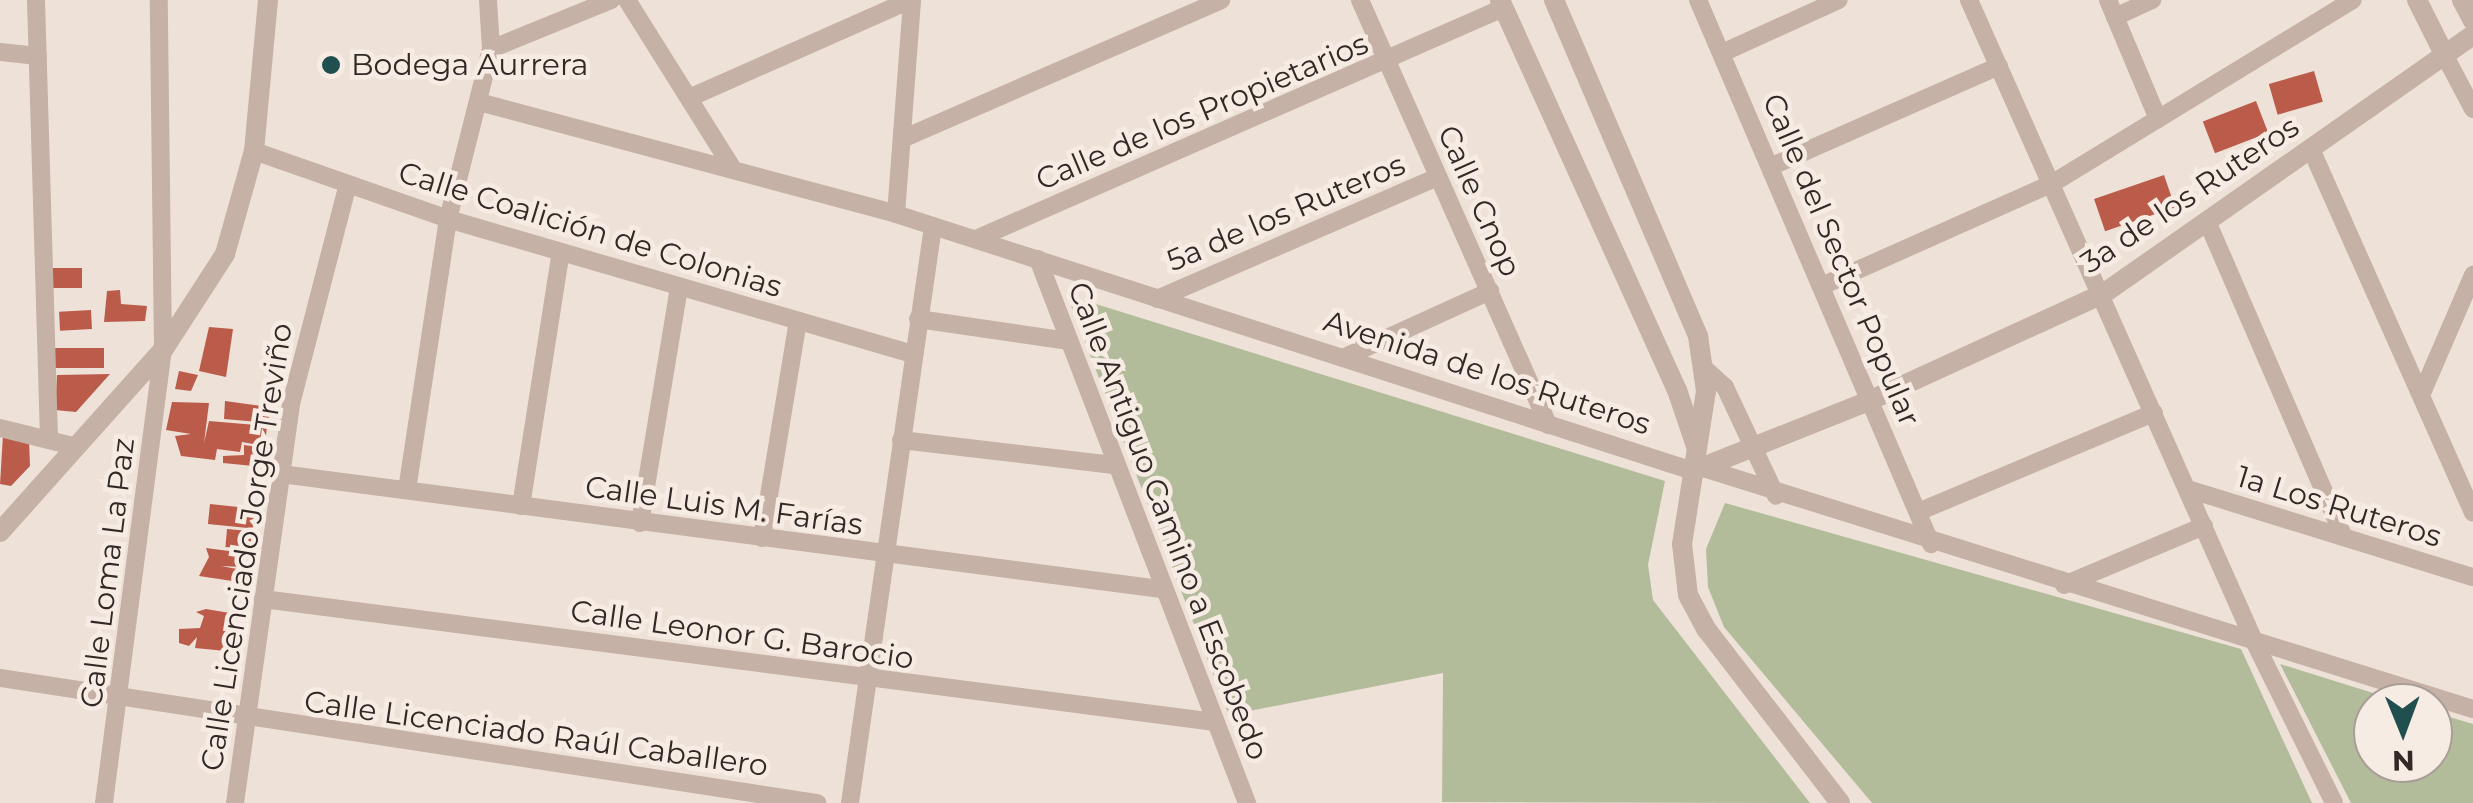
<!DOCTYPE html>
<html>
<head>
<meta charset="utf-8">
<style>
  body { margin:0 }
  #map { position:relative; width:2473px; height:803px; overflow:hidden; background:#eee2d8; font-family:Montserrat,sans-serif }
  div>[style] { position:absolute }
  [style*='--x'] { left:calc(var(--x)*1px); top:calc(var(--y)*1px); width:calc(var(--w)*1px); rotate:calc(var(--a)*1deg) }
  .green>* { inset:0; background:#b3bc9a }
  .building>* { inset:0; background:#bb5b4a; transform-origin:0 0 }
  .minor>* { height:18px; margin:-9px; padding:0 9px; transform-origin:9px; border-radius:9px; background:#c5b1a6 }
  .tertiary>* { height:20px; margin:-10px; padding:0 10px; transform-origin:10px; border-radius:10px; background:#c5b1a6 }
  .dots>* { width:28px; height:28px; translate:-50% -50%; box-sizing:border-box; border:5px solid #f7ece4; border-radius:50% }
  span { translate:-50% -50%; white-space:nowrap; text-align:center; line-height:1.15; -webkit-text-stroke:9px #f7ece4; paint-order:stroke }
  .poi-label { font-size:30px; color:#322926 }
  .left { translate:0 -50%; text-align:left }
  .street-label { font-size:30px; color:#322926 }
  .north { position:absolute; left:2353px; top:683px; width:100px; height:100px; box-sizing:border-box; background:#f7ece4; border:2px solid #a89e98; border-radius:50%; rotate:179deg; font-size:28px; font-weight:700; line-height:40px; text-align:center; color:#322926 }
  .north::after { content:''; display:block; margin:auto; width:35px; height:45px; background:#1f4f4e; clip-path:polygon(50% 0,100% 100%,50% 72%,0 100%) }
</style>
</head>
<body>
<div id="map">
  <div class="green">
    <div style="clip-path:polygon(1067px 295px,1665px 481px,1648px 565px,1653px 600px,1810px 803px,1442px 802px,1443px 673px,1229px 715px)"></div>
    <div style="clip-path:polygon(1725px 503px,2241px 649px,2312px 803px,1872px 803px,1724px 627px,1708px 587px,1706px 549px)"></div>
    <div style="clip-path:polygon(2280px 664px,2405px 703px,2373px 703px,2373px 763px,2433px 763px,2433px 712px,2473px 724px,2473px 803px,2351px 803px)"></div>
  </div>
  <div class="building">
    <div style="left:2314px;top:71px;width:32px;height:47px;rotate:74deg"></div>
    <div style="left:2256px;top:101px;width:34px;height:57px;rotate:69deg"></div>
    <div style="left:2164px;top:175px;width:34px;height:74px;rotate:71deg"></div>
    <div style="left:50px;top:268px;width:32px;height:20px"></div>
    <div style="clip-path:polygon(120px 290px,121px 304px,147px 306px,145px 321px,104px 322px,107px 291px)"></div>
    <div style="left:91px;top:310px;width:19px;height:32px;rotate:87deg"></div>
    <div style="clip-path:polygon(209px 327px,233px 329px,226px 377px,199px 371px)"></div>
    <div style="left:104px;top:348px;width:20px;height:50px;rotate:90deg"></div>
    <div style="clip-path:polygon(179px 371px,198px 375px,191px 391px,175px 389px)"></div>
    <div style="clip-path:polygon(110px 374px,76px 412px,55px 410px,57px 375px)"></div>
    <div style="clip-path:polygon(225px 401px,269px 407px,269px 423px,224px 419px)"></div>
    <div style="clip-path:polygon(172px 402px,209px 403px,204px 443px,209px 421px,267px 426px,265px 446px,242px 442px,240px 452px,217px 449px,215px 460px,181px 456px,175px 436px,191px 434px,166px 430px)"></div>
    <div style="clip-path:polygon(3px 435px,29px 440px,30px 466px,11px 486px,0 484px)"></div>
    <div style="clip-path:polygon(244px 445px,264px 448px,264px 467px,223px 463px,223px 456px,244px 455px)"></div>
    <div style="left:210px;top:504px;width:45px;height:20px;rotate:6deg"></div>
    <div style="left:227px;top:529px;width:25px;height:18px;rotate:5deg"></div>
    <div style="clip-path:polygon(206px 548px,244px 553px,243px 567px,221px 566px,248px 571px,246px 583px,199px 576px,209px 557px)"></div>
    <div style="clip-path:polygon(206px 609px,230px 613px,239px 631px,236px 652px,195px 648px,197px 637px,189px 646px,179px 643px,179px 629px,200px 628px,204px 616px,196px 612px)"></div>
  </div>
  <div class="minor">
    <div style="--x:36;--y:0;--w:439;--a:88.3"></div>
    <div style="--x:627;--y:0;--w:196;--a:57.9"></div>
    <div style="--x:1360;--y:0;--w:465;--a:66.1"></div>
    <div style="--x:1698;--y:0;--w:592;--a:66.81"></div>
    <div style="--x:1969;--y:0;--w:704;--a:66.02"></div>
    <div style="--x:2255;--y:643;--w:178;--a:63.7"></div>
    <div style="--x:2108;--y:0;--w:129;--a:67.2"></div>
    <div style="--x:2115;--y:17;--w:41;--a:-24.7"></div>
    <div style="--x:491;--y:49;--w:130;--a:-22.2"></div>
    <div style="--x:0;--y:52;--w:38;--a:6"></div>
    <div style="--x:1722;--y:53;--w:128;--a:-24.4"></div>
    <div style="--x:2445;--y:56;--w:60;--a:62.2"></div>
    <div style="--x:689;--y:98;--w:242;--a:-23.9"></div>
    <div style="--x:479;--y:102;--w:432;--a:15"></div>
    <div style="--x:896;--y:214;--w:837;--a:17.87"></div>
    <div style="--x:902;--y:139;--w:348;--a:-23.5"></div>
    <div style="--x:2311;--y:149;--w:398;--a:66"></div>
    <div style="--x:254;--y:151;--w:206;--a:19.3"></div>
    <div style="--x:448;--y:219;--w:483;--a:16.2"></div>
    <div style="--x:1772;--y:166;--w:248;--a:-23.8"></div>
    <div style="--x:896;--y:214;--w:215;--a:-85.7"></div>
    <div style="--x:2207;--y:221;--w:344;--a:66.6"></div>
    <div style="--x:976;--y:239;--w:575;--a:-23.67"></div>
    <div style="--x:1038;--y:259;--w:583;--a:68.98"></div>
    <div style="--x:1824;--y:285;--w:251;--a:-24"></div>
    <div style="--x:2053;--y:183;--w:351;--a:-31.4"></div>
    <div style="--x:1157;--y:299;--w:306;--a:-23.5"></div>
    <div style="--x:918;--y:319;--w:153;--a:8.3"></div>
    <div style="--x:1343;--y:358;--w:162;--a:-24.5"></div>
    <div style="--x:1705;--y:369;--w:27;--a:42"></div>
    <div style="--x:1725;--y:387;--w:120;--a:64.9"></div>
    <div style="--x:2422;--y:393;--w:129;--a:-66.6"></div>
    <div style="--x:0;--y:428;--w:79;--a:13.9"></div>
    <div style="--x:901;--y:440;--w:214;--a:6.7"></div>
    <div style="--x:1703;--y:468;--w:807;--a:17.38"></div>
    <div style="--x:281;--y:474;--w:886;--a:7.45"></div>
    <div style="--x:2188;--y:489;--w:298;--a:17.2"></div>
    <div style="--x:407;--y:490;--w:274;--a:-81.4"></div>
    <div style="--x:448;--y:219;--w:175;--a:-75.8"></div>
    <div style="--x:491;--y:49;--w:49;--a:-93.5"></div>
    <div style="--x:521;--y:506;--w:257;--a:-81.1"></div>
    <div style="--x:1918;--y:512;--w:256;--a:-22.8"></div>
    <div style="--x:640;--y:523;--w:239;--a:-80.6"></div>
    <div style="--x:762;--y:538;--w:220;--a:-80.6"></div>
    <div style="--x:2064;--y:585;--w:152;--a:-22.9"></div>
    <div style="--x:263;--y:599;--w:960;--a:7.36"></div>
    <div style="--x:0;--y:678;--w:827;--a:8.7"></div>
    <div style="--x:104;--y:803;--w:457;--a:-82.6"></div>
    <div style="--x:163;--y:350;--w:350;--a:-90.7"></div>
    <div style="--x:235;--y:803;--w:403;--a:-82"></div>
    <div style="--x:291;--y:404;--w:227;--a:-75.5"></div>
    <div style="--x:850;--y:803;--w:583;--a:-81.81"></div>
  </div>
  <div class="tertiary">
    <div style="--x:1500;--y:0;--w:428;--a:65.6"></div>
    <div style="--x:1677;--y:390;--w:59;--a:71.3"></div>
    <div style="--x:1554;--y:0;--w:366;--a:66.8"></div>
    <div style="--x:1698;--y:336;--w:56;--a:81.7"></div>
    <div style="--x:1706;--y:391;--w:155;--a:98.9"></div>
    <div style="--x:1682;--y:544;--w:51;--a:83.3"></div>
    <div style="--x:1688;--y:595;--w:40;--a:62"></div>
    <div style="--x:1707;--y:630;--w:218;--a:52.4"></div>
    <div style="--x:2417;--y:0;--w:63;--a:63.4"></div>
    <div style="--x:2462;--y:0;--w:24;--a:62"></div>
    <div style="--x:1693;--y:471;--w:192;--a:-21.7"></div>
    <div style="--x:1871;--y:400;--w:255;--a:-24.6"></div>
    <div style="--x:2103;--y:294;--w:452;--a:-35"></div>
    <div style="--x:0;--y:532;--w:244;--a:-48.2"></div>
    <div style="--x:163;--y:350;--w:114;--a:-57.1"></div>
    <div style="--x:225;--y:254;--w:107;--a:-74.3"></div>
    <div style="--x:254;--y:151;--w:152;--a:-84.7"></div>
  </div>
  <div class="dots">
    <div style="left:331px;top:65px;background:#1f4f4e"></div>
  </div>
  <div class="poi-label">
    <span class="left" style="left:351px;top:65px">Bodega Aurrera</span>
  </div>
  <div class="street-label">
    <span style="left:1202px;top:112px;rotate:-23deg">Calle de los Propietarios</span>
    <span style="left:2190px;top:195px;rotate:-34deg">3a de los Ruteros</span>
    <span style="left:1479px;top:201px;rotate:66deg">Calle Cnop</span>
    <span style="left:1286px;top:213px;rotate:-23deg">5a de los Ruteros</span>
    <span style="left:590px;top:230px;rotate:17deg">Calle Coalición de Colonias</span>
    <span style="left:1841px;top:260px;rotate:67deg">Calle del Sector Popular</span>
    <span style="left:1487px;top:373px;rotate:18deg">Avenida de los Ruteros</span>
    <span style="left:724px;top:506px;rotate:8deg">Calle Luis M. Farías</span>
    <span style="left:2339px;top:507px;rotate:17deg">1a Los Ruteros</span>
    <span style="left:1168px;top:521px;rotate:69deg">Calle Antiguo Camino a Escobedo</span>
    <span style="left:247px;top:547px;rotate:-81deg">Calle Licenciado Jorge Treviño</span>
    <span style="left:108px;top:573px;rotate:-83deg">Calle Loma La Paz</span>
    <span style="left:742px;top:635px;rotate:8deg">Calle Leonor G. Barocio</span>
    <span style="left:536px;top:734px;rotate:8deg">Calle Licenciado Raúl Caballero</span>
  </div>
  <div class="north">N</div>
</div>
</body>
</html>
